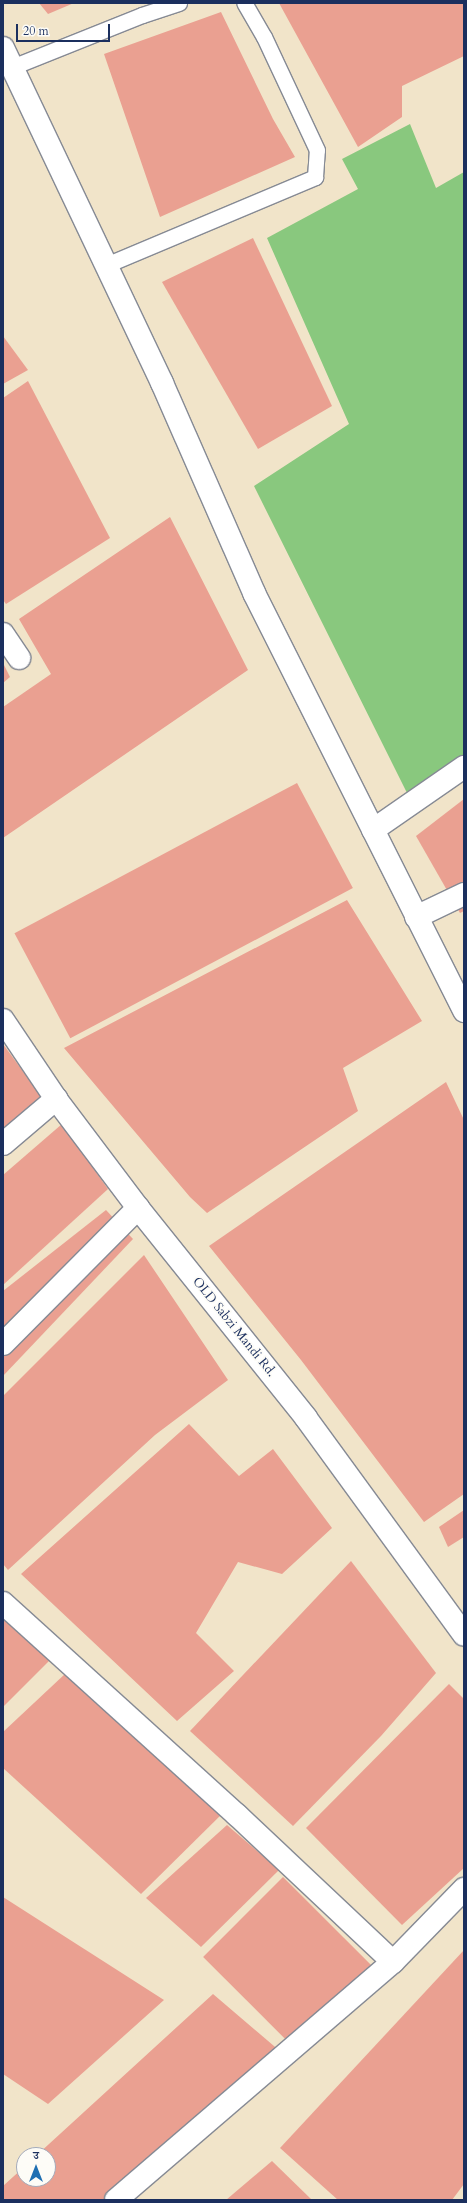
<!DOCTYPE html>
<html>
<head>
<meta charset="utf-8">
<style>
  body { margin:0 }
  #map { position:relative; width:467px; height:2203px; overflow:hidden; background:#f1e4c9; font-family:Cardo,"Noto Serif Devanagari",serif }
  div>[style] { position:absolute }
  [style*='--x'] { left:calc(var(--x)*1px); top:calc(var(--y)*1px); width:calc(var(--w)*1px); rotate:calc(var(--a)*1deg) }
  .green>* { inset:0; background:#89c87e }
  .building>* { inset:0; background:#eaa091; transform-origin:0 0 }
  .roads { filter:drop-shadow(1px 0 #868a94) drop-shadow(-1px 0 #868a94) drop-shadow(0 1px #868a94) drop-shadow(0 -1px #868a94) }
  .service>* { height:15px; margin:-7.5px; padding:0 7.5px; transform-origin:7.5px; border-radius:7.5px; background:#fff }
  .minor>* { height:22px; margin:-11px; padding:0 11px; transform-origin:11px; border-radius:11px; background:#fff }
  .tertiary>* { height:22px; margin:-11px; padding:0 11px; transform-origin:11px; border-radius:11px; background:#fff }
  span { translate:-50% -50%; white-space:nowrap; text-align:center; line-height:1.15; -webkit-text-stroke:3.5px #fdfcf7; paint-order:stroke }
  .street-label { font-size:13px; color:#1b2f5e }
  .frame { position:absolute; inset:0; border:4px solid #1b2f5e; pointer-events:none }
  .north { position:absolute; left:16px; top:2147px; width:40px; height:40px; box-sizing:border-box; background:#fdfcf7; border:1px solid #a3aaba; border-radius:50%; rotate:0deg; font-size:11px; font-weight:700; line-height:16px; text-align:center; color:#1b2f5e }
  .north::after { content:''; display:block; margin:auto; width:14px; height:18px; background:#1f6fb2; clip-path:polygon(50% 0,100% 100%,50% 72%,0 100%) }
  .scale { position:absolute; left:16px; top:24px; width:94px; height:18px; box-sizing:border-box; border:2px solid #1b2f5e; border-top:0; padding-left:5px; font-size:12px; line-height:14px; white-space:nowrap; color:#1b2f5e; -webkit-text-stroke:3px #fdfcf7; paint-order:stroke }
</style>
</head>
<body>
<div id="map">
  <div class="green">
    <div style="clip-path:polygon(410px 124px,436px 188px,464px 172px,464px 768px,412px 803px,254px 486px,349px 424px,267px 238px,358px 189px,342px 159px)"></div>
  </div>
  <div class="building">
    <div style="clip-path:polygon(39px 3px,74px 3px,48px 14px)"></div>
    <div style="clip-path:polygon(279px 3px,464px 3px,464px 56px,402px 86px,402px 117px,358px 147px)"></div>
    <div style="clip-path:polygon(221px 12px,273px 119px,295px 157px,160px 217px,104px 54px)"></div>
    <div style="clip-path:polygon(253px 238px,332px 406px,258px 449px,162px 282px)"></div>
    <div style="clip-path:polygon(3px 336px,28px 370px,3px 384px)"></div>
    <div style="clip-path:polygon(28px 381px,110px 538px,6px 604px,3px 600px,3px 398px)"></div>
    <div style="clip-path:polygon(170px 517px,248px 670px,3px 838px,3px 707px,51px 674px,19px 619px)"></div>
    <div style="clip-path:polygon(3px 663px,10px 677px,3px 683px)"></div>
    <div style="left:297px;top:783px;width:119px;height:320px;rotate:62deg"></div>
    <div style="clip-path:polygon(464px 799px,464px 911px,460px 913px,416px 836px)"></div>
    <div style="clip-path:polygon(347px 900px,422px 1021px,343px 1068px,358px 1111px,207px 1213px,190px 1197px,64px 1048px)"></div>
    <div style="clip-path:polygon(3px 1044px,44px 1100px,3px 1135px)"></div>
    <div style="clip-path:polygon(446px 1082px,464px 1120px,464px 1494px,424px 1522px,301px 1360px,209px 1246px)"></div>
    <div style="clip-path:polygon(62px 1124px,108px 1189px,3px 1285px,3px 1175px)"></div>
    <div style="clip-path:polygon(106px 1210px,133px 1239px,3px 1376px,3px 1291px)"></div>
    <div style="clip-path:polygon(144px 1255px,228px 1380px,155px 1435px,8px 1570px,3px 1564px,3px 1396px)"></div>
    <div style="clip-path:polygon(189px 1424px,239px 1476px,273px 1449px,332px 1528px,282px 1574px,238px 1562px,196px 1633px,234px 1671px,177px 1721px,21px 1574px)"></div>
    <div style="clip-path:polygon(464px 1510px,464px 1537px,448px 1547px,439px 1527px)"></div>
    <div style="clip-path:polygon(351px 1561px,436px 1673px,381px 1736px,293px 1826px,190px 1731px)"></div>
    <div style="clip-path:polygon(3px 1606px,58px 1652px,3px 1707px)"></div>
    <div style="clip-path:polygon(66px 1673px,227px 1809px,141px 1894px,3px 1768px,3px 1732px)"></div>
    <div style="clip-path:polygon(449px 1684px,464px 1699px,464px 1868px,402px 1925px,306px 1828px)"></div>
    <div style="clip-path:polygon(227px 1825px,279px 1870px,201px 1947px,146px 1898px)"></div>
    <div style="left:283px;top:1877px;width:127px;height:113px;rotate:45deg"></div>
    <div style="clip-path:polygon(3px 1897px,164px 2000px,48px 2104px,3px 2074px)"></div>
    <div style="clip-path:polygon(464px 1950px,464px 2184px,452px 2200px,338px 2200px,280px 2148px)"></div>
    <div style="clip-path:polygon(213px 1994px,281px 2052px,119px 2200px,3px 2200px,3px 2186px,24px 2167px,24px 2179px,48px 2179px,48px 2155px,37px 2155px)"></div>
    <div style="clip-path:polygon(272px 2161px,312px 2200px,226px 2200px)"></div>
  </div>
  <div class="roads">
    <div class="service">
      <div style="--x:12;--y:67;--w:140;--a:-21.8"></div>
      <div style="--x:142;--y:15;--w:39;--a:-18"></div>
      <div style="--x:106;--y:265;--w:227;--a:-22.8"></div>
      <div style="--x:315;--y:177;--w:27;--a:-86"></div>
      <div style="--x:317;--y:150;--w:125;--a:-115.1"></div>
      <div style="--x:264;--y:37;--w:39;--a:-120"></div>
    </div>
    <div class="minor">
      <div style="--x:3;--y:48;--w:371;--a:64.6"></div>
      <div style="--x:162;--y:383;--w:229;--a:66.3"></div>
      <div style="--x:254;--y:593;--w:468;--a:63.3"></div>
      <div style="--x:3;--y:634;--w:29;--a:56"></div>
      <div style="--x:373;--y:830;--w:111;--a:-34.7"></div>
      <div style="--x:416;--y:917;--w:53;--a:-25.6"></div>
      <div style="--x:3;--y:1020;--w:95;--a:56.1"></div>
      <div style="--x:56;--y:1099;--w:136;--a:53"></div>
      <div style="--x:138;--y:1208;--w:269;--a:51.3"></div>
      <div style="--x:306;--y:1418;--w:268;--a:53.9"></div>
      <div style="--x:3;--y:1144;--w:70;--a:-40.3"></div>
      <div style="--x:3;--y:1344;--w:192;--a:-45.2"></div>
      <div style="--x:3;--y:1603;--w:316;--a:42.2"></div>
      <div style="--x:237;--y:1815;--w:214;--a:43.3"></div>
    </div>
    <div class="tertiary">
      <div style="--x:116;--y:2200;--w:365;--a:-40.7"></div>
      <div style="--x:393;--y:1962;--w:102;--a:-45.8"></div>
    </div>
  </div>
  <div class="street-label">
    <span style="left:234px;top:1327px;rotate:51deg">OLD Sabzi Mandi Rd.</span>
  </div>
  <div class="frame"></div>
  <div class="north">उ</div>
  <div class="scale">20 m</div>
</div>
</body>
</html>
